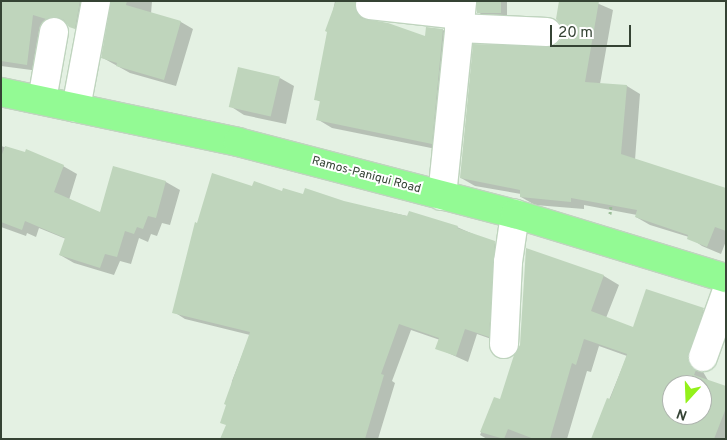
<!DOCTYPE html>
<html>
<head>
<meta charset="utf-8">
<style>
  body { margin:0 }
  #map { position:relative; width:727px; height:440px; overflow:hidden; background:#e4f1e3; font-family:Overpass,sans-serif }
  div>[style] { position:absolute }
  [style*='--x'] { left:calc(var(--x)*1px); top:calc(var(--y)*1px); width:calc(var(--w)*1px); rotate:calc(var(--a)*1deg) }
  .shadow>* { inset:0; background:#0003 }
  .building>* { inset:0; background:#bfd5bc; transform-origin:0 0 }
  .path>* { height:3px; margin-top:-1.5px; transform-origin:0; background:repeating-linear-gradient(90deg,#9bbd98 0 2.5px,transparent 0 5px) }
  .roads { filter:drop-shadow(1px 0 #bfd4be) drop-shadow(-1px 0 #bfd4be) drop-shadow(0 1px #bfd4be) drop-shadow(0 -1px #bfd4be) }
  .minor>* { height:28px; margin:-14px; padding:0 14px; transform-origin:14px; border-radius:14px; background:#fff }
  .major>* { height:28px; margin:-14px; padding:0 14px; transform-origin:14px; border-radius:14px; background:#93fa94 }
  span { translate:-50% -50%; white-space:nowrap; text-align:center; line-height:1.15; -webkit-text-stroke:4px #fff; paint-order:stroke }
  .street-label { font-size:12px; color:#354334 }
  .frame { position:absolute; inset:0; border:2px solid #354334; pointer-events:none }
  .north { position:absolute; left:662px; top:375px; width:50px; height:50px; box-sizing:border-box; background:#fff; border:1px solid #aeb4ae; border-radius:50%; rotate:200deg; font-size:14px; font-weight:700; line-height:20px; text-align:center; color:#354334 }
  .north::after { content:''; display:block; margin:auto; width:18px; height:22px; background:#93f11a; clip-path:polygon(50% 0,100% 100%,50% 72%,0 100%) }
  .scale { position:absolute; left:550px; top:25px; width:81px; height:22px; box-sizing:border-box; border:2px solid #354334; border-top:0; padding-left:6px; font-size:15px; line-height:18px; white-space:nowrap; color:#354334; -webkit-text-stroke:4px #fff; paint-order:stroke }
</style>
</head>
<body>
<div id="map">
  <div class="shadow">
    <div style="clip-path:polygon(1px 1px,95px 1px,79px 31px,68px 24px,59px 25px,46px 21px,39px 71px,1px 66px)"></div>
    <div style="clip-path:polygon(112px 1px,152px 1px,151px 14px,181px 22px,193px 29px,176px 86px,130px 73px,103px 58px)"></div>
    <div style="clip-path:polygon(335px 1px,377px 1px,369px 12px,370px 20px,426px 38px,427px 28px,443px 30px,458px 39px,446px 151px,332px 128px,317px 119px,321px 102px,315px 99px)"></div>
    <div style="clip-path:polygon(477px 1px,507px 1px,507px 18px,485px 17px,478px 12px)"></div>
    <div style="clip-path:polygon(592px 1px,613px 10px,600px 84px,627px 86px,640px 94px,635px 160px,726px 189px,726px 241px,721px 254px,702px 246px,689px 237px,650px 225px,636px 217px,637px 215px,584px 205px,584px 209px,535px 205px,521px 197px,521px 194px,475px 186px,461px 178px,555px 47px)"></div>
    <div style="clip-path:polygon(280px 78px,294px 86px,286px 124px,244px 115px,230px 106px)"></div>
    <div style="clip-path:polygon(1px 146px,63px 166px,77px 174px,69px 200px,101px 213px,114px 168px,166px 182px,180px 190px,170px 225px,162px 223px,157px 236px,151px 234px,148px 242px,139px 238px,131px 264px,120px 261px,114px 275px,74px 263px,60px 255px,66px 239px,39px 228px,36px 237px,27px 233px,26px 236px,1px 227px)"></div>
    <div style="clip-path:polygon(253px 187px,344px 202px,457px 227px,507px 249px,500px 342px,477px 334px,468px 362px,437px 348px,440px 340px,411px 330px,392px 381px,395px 383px,378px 439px,222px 439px,227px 425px,232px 381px,250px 335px,185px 319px,174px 312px,198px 224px)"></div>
    <div style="clip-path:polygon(evenodd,527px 250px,604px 276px,619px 285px,606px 318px,634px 328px,703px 310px,718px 318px,702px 370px,709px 382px,726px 388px,726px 439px,593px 439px,627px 356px,599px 346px,591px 372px,587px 371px,567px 439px,487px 439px,480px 435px,495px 398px,501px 401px,521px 345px,527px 250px,672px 385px,702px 385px,702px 415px,672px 415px,672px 385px)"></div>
  </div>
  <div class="building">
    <div style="clip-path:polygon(1px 1px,80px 1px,75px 29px,69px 27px,64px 20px,57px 17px,46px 19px,33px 15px,27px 65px,1px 61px)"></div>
    <div style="clip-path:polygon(111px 1px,127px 1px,126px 5px,181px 21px,164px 80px,116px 66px,117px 63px,101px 58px)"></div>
    <div style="clip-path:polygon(336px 1px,355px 1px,356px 11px,361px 18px,388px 23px,425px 36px,426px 27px,443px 29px,432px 144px,316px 120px,320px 101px,314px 100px,327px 32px,325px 31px)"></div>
    <div style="left:477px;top:1px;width:24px;height:12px"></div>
    <div style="clip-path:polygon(559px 1px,599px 1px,585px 82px,627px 85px,621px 154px,726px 188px,726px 231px,715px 227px,707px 247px,687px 239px,688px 235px,635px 217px,637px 210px,571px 198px,571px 202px,520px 197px,520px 190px,460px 178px,473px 44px,554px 46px,560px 41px,563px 33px,561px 25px,556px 19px)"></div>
    <div style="left:238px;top:67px;width:43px;height:41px;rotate:13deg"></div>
    <div style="clip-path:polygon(5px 146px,25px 152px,26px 149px,64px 165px,54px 192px,100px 212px,113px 166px,166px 181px,156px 218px,148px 216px,143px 229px,137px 227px,134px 234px,125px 231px,117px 257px,105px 254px,100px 268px,59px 255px,65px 238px,25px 221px,22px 230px,1px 222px,1px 157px)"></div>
    <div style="clip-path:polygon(212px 173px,252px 186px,254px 181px,282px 191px,283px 188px,303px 194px,305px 188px,344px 201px,407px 216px,409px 211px,458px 226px,457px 228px,495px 241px,489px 337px,465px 329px,456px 356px,435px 349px,439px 338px,399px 324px,381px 374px,384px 375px,365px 439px,220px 439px,226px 425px,220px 423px,226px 405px,224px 404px,250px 332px,172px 313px,195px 222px,197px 223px)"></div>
    <div style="clip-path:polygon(evenodd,526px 248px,604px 275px,591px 311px,633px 327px,646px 289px,704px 308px,688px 359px,696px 370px,694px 375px,726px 386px,726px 408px,714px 439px,591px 439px,607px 398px,610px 399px,627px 354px,584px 339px,576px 365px,572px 363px,550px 439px,534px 439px,508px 429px,504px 439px,480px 432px,494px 397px,500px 399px,514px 355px,520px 345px,526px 248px,672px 385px,702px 385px,702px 415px,672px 415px,672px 385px)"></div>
  </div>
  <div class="path">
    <div style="--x:610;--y:214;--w:9;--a:-84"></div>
  </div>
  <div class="roads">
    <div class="minor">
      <div style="--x:370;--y:5;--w:91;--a:6.3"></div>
      <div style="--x:459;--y:28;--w:88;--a:2.6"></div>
      <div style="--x:42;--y:100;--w:69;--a:-80"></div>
      <div style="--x:76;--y:108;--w:109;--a:-79.4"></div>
      <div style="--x:442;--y:196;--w:196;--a:-84.1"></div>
      <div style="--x:504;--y:344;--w:82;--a:-87.2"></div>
      <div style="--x:508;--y:262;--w:49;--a:-81.7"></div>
      <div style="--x:703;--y:357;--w:68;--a:-70.2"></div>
    </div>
    <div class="major">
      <div style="--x:1;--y:92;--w:242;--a:11.9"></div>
      <div style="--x:238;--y:142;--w:286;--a:14.6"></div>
      <div style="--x:515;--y:214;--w:220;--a:16.9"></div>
    </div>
  </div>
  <div class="street-label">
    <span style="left:366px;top:176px;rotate:15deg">Ramos-Paniqui Road</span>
  </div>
  <div class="frame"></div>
  <div class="north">N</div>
  <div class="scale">20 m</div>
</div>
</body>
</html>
